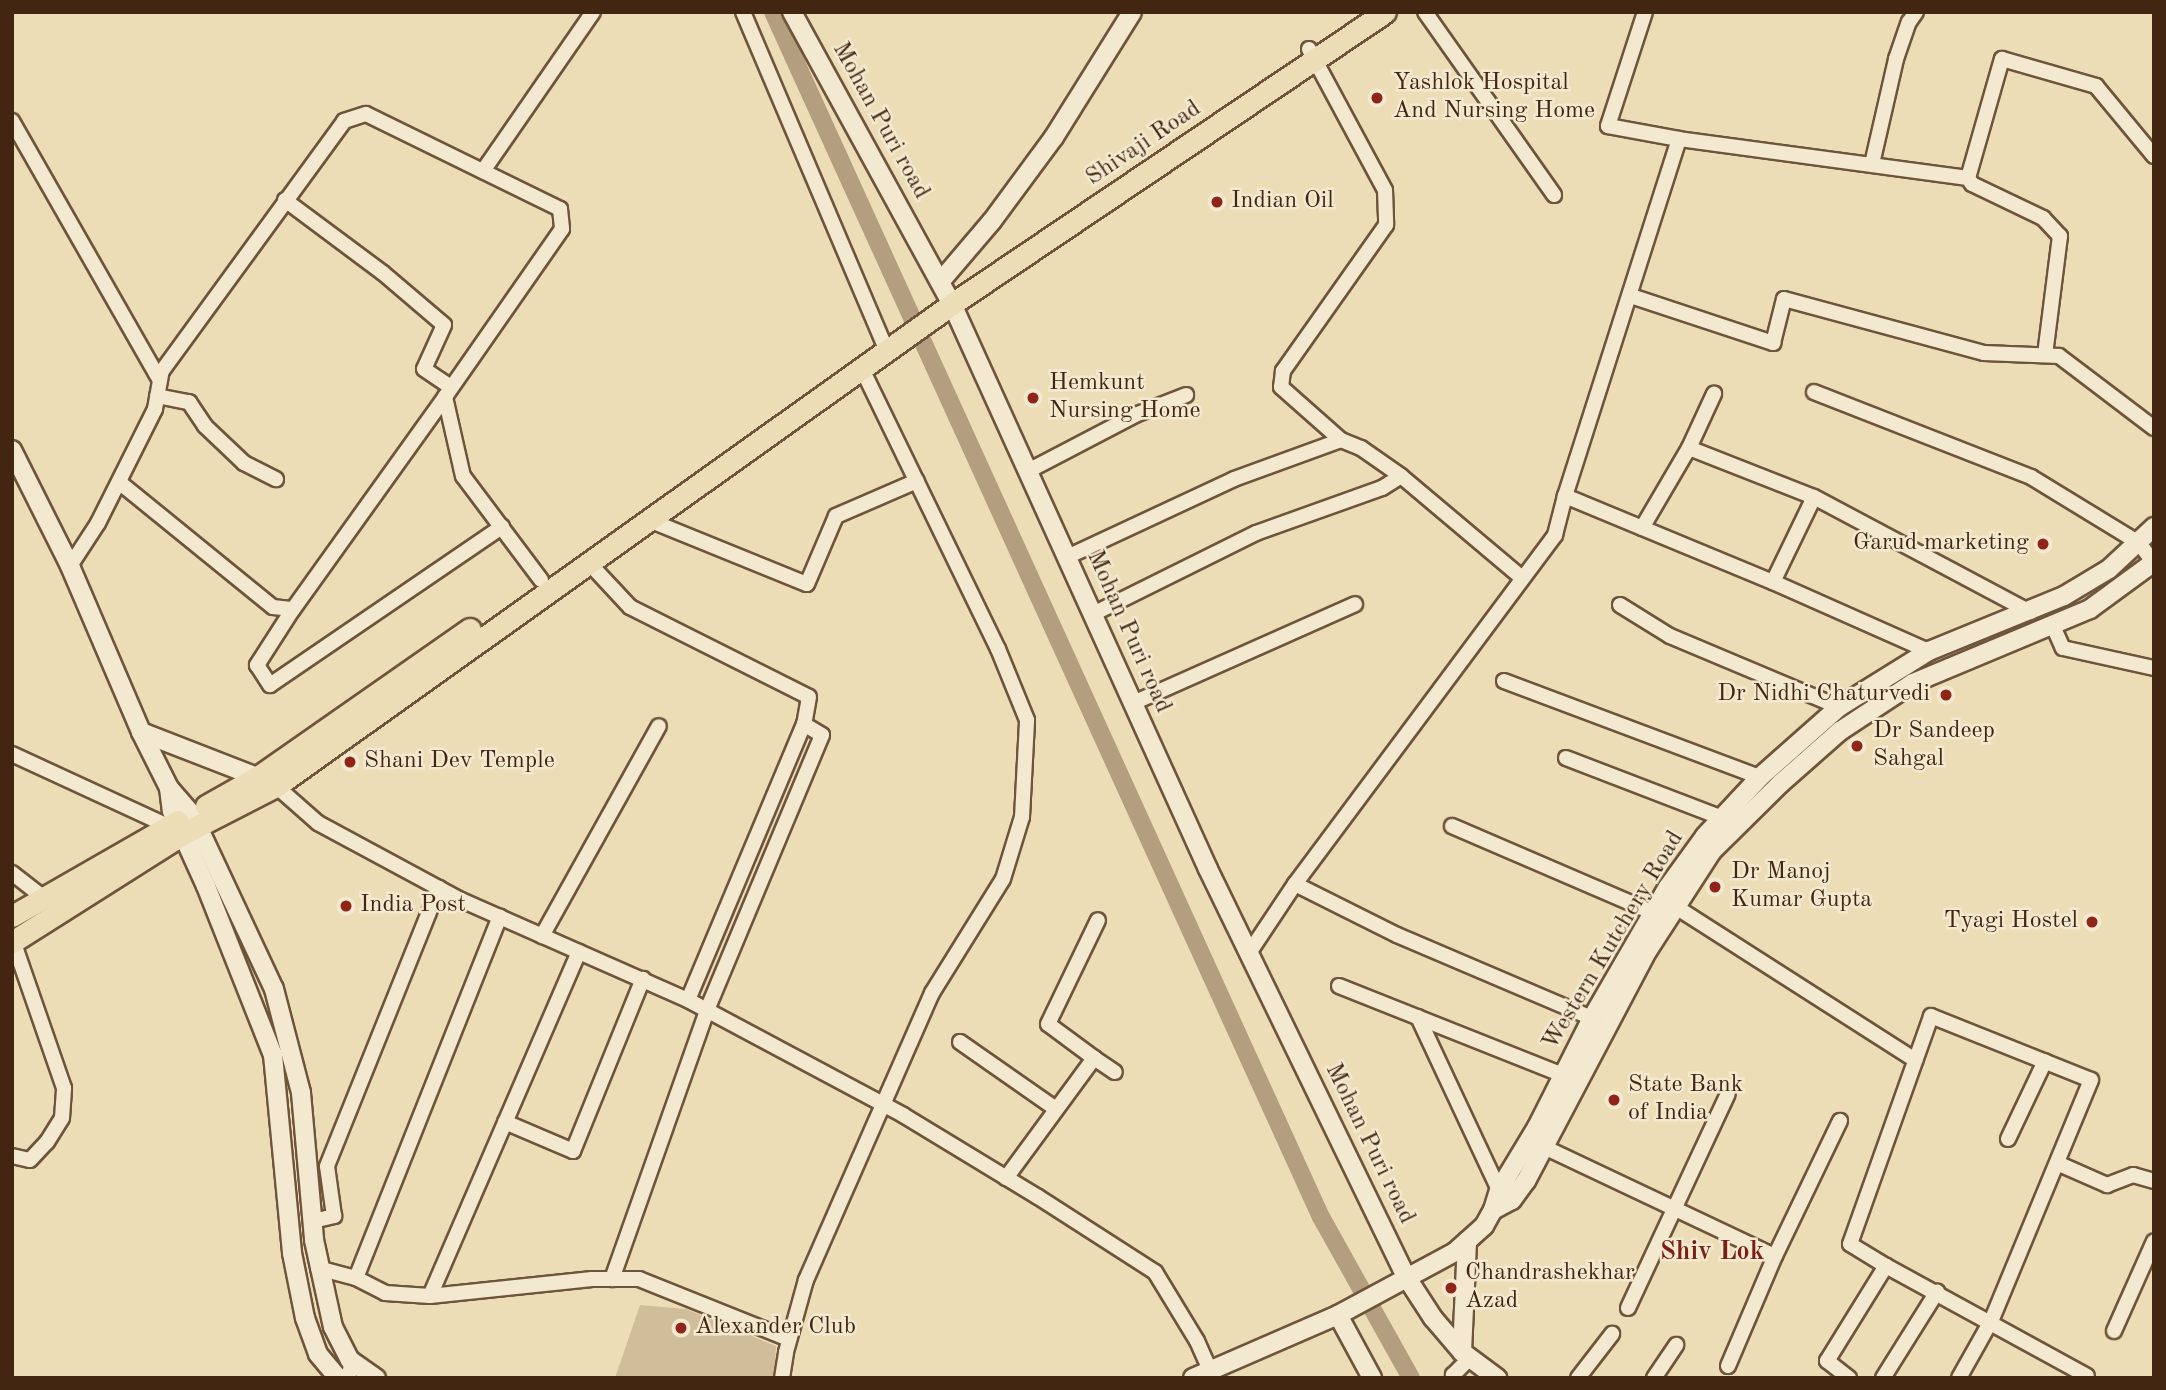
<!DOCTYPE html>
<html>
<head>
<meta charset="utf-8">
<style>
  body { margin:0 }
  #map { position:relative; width:2166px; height:1390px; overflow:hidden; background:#edddb7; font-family:"Old Standard TT",serif }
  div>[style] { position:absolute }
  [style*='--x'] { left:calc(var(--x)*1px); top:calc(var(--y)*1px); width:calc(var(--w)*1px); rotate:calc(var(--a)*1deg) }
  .green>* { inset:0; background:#d0be9b }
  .canal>* { height:18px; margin:-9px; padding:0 9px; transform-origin:9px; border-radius:9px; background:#b39f7f }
  .roads { filter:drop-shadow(2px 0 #6e543b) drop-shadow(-2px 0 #6e543b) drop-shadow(0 2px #6e543b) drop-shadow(0 -2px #6e543b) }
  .minor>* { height:14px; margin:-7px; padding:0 7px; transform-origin:7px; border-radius:7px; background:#f3e9d0 }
  .tertiary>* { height:18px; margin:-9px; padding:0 9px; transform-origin:9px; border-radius:9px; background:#f3e9d0 }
  .primary>* { height:21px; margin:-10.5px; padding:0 10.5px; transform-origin:10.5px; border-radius:10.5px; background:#edddb7 }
  .dots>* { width:19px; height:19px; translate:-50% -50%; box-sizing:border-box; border:4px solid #f3e9d0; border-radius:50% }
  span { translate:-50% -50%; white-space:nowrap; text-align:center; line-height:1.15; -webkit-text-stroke:5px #f3e9d0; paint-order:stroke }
  .poi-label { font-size:24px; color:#432612 }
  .left { translate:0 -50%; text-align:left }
  .right { translate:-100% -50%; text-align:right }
  .street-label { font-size:24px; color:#432612 }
  .neighbourhood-label { font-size:26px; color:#7a1f14; font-weight:700 }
  .frame { position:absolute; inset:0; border:14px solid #432612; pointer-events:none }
</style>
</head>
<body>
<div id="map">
  <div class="green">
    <div style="clip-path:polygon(640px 1305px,686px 1309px,776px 1346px,774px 1378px,615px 1378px)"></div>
  </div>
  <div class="canal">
    <div style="--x:773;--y:12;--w:1324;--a:65.55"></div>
    <div style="--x:1321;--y:1217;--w:184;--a:60.8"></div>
  </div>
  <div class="roads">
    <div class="minor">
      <div style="--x:743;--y:12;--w:368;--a:67"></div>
      <div style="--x:1425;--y:12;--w:224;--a:54.8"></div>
      <div style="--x:1645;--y:12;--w:120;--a:108"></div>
      <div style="--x:1608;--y:126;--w:72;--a:10.4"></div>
      <div style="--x:1679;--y:139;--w:292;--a:7.7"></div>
      <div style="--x:1968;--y:178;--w:124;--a:-74.1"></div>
      <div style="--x:2002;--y:59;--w:98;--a:16"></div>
      <div style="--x:2096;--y:86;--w:91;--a:50.4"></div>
      <div style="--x:1309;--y:49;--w:160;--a:61.7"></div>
      <div style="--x:1385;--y:190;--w:35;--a:88"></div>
      <div style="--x:1386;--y:225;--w:179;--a:125.2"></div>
      <div style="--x:1283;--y:371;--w:16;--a:97"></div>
      <div style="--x:1281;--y:387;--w:80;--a:41.5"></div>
      <div style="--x:12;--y:121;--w:298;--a:60.3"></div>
      <div style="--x:1679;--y:139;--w:375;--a:107.7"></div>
      <div style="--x:1565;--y:496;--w:225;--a:22.5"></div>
      <div style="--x:1773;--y:582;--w:171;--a:23.9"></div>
      <div style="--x:1872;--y:164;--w:108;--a:-77.1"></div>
      <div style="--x:1896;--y:59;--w:39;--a:-71"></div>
      <div style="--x:1909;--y:22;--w:12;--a:-55"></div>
      <div style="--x:483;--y:171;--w:193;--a:-55.3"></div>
      <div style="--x:1968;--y:178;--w:7;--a:56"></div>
      <div style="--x:1972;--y:184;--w:79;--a:25.6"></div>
      <div style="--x:2043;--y:218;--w:25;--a:47"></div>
      <div style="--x:2060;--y:236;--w:120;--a:97.2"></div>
      <div style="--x:285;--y:200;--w:122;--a:36.7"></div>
      <div style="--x:383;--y:273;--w:80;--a:40.4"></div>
      <div style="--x:444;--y:325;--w:48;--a:114.4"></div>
      <div style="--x:424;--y:369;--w:32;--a:34"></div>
      <div style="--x:1631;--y:296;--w:150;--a:18.3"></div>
      <div style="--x:1773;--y:343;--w:45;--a:-76"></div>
      <div style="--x:1784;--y:299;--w:207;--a:15.1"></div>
      <div style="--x:1984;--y:353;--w:75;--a:2.3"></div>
      <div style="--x:2059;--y:356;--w:119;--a:37.2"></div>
      <div style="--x:1814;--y:392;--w:233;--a:21.4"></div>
      <div style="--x:2031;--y:477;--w:127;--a:31.4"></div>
      <div style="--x:2139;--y:543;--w:25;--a:53"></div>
      <div style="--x:157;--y:396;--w:33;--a:11"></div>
      <div style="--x:189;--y:402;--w:29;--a:56"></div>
      <div style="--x:205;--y:426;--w:54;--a:43.5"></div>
      <div style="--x:244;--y:463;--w:36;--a:27"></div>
      <div style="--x:445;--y:397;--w:261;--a:125.6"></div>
      <div style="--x:293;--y:609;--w:67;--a:122.7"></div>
      <div style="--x:257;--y:665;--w:24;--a:57"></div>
      <div style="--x:270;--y:685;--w:281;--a:-34.3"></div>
      <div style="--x:1689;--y:448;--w:134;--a:21.4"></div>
      <div style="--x:1028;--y:471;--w:121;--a:-27.6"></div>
      <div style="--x:1135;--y:415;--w:55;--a:-21.4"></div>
      <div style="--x:119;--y:482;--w:198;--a:39.1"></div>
      <div style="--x:273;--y:607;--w:20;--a:6"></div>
      <div style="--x:649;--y:520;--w:170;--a:22.1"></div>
      <div style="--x:807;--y:584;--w:74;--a:-66.9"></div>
      <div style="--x:836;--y:516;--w:88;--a:-23.4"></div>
      <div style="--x:1642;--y:528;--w:93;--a:-59.6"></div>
      <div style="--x:1689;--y:448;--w:60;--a:-65.2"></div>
      <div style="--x:1067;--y:557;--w:184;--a:-25"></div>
      <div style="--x:1234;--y:479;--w:114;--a:-20"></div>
      <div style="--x:1341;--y:440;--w:22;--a:22"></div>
      <div style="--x:1361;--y:448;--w:49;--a:35"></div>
      <div style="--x:1401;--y:476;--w:157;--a:40.1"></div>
      <div style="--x:589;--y:563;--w:60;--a:47"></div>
      <div style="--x:630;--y:607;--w:200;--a:26.7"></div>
      <div style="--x:809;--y:697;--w:27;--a:100"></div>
      <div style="--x:70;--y:566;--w:51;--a:-56.9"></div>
      <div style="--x:98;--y:523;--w:127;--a:-63.4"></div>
      <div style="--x:155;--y:409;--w:39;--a:-80"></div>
      <div style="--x:162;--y:371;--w:309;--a:-53.9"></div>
      <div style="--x:344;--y:121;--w:23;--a:-18"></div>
      <div style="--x:366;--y:114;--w:216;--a:26.1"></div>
      <div style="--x:560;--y:209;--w:20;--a:84"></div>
      <div style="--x:562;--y:229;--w:205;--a:124.9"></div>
      <div style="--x:445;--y:397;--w:81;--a:77.2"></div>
      <div style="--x:463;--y:476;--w:130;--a:53.1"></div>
      <div style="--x:1773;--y:582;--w:94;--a:-64.2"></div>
      <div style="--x:1814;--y:497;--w:245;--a:28"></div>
      <div style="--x:1620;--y:605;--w:59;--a:31.8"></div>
      <div style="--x:1670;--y:636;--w:183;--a:22.8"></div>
      <div style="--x:1093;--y:614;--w:182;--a:-26.4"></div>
      <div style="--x:1256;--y:533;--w:134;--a:-19.7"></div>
      <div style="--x:1382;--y:488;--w:22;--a:-32"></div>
      <div style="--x:2053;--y:626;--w:24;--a:66"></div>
      <div style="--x:2063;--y:648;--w:93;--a:12.4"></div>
      <div style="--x:1504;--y:681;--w:273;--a:20.6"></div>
      <div style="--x:1133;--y:703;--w:243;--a:-24"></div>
      <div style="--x:12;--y:754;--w:174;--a:24.8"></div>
      <div style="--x:1566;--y:758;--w:167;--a:21"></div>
      <div style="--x:276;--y:786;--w:56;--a:41.4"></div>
      <div style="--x:318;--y:823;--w:162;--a:28.3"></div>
      <div style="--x:461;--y:900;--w:248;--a:23.8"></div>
      <div style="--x:688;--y:1000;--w:244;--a:28.1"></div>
      <div style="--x:903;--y:1115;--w:158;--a:31.3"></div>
      <div style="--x:1038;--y:1197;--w:139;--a:32.7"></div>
      <div style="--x:1155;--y:1272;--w:81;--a:58.7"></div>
      <div style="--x:1197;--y:1341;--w:32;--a:66"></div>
      <div style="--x:1452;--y:826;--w:220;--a:23.3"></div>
      <div style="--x:12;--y:873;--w:41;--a:38"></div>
      <div style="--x:1295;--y:884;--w:114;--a:26.6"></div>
      <div style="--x:1397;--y:935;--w:212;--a:23.1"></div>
      <div style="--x:1676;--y:907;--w:284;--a:32.6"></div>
      <div style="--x:542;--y:936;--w:240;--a:-60.9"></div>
      <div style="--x:1249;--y:953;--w:83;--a:-56.3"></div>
      <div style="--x:1295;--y:884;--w:435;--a:-53.3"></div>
      <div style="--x:1555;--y:535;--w:40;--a:-75.6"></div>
      <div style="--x:1339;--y:986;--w:241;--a:21.7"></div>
      <div style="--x:1418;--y:1017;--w:191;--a:64.9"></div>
      <div style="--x:960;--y:1042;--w:117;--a:34.9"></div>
      <div style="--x:1094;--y:1058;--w:57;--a:-143.5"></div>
      <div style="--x:1048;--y:1024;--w:115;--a:-64.3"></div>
      <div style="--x:505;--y:1122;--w:74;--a:23.1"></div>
      <div style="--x:573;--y:1151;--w:186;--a:-67.9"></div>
      <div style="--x:2008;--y:1139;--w:86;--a:-64.6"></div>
      <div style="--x:1544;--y:1147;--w:255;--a:25.3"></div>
      <div style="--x:12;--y:1156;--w:18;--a:13"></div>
      <div style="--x:30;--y:1160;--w:25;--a:-47"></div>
      <div style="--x:47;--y:1142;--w:28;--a:-58"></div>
      <div style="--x:62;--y:1118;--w:30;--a:-86"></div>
      <div style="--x:64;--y:1088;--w:156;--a:-109.1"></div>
      <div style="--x:2057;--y:1163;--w:55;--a:23.7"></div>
      <div style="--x:2107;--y:1185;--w:28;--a:-21"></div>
      <div style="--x:2133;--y:1175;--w:22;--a:16"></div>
      <div style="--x:1006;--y:1178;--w:149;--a:-53.7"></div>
      <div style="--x:1094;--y:1058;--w:25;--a:34"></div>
      <div style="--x:313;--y:1221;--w:22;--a:-13"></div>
      <div style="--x:334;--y:1216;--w:50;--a:-98"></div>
      <div style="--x:327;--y:1166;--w:300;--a:-68.1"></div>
      <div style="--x:1886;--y:1266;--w:42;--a:-148.6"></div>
      <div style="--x:1850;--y:1244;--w:242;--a:-70.4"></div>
      <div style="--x:1931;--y:1016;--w:172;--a:21.8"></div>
      <div style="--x:2091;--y:1080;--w:261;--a:112.5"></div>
      <div style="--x:1991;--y:1321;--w:65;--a:119.3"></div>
      <div style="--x:318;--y:1268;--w:39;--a:15"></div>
      <div style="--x:356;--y:1278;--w:33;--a:27"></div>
      <div style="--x:385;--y:1293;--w:45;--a:3.8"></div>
      <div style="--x:430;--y:1296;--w:163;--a:-6"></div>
      <div style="--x:592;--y:1279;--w:47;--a:0"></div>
      <div style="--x:639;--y:1279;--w:162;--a:21.8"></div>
      <div style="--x:356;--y:1278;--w:389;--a:-68.3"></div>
      <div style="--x:612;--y:1279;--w:285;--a:-70.5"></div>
      <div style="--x:707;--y:1010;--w:298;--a:-67.3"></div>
      <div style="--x:822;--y:735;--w:21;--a:-149"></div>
      <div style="--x:804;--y:724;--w:299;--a:112.8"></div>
      <div style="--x:430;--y:1296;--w:375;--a:-66.6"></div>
      <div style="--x:1628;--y:1308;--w:236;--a:-65"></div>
      <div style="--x:2114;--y:1331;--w:98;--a:-66"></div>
      <div style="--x:1728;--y:1366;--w:120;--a:-66.9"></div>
      <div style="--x:1775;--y:1256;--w:150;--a:-64.3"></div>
      <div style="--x:348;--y:1378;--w:16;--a:-76"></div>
      <div style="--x:782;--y:1378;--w:26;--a:-81"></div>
      <div style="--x:786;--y:1352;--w:75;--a:-74.5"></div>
      <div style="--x:806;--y:1280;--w:313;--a:-66.3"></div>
      <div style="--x:932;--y:993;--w:134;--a:-58.1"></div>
      <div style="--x:1003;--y:879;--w:65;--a:-73"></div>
      <div style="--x:1022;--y:817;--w:97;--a:-87"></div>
      <div style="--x:1027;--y:720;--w:77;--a:-112.2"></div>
      <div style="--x:998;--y:649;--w:311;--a:-115.9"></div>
      <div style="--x:1455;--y:1378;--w:4;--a:-124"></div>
      <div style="--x:1453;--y:1375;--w:24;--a:-45"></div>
      <div style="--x:1578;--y:1378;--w:56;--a:-52.3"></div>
      <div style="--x:1654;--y:1378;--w:40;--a:-56"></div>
      <div style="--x:1849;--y:1378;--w:28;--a:-142"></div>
      <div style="--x:1827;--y:1361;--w:112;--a:-58.2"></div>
      <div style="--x:1886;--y:1266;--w:229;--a:28.7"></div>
      <div style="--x:1883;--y:1378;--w:102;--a:-57.9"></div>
    </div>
    <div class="tertiary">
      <div style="--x:792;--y:12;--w:333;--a:61.3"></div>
      <div style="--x:952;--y:304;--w:620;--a:65.62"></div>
      <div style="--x:1208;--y:869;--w:455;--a:64.1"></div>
      <div style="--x:1407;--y:1278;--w:48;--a:57"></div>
      <div style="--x:1433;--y:1318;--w:45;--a:49.5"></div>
      <div style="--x:1462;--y:1352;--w:44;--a:36.6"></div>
      <div style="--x:940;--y:282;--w:80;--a:-49.6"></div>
      <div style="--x:992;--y:221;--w:104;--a:-53.6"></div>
      <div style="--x:1054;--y:137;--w:147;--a:-58"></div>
      <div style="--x:12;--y:450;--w:130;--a:63.4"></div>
      <div style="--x:70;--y:566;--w:181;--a:66.8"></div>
      <div style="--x:141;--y:732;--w:63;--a:63.4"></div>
      <div style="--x:169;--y:788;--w:35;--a:49"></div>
      <div style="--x:192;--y:814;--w:193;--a:64.9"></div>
      <div style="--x:274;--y:989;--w:107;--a:75.4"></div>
      <div style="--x:301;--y:1093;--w:148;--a:84.9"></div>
      <div style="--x:314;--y:1240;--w:89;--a:77.7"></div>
      <div style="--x:333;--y:1327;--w:37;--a:63"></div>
      <div style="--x:350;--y:1360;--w:32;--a:35"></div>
      <div style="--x:141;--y:732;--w:133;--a:21.2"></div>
      <div style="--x:169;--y:788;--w:23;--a:83"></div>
      <div style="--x:172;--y:811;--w:82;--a:65.6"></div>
      <div style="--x:206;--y:886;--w:182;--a:68.4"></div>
      <div style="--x:273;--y:1055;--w:199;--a:84.5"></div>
      <div style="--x:292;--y:1253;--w:66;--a:78.7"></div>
      <div style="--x:305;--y:1318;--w:38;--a:70"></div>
      <div style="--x:318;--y:1354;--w:31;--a:50"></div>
      <div style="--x:1493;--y:1210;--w:21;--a:-28"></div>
      <div style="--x:1512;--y:1200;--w:24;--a:-54"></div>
      <div style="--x:1526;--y:1181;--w:261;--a:-62.2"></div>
      <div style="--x:1648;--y:950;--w:118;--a:-57.1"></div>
      <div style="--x:1712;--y:851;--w:97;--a:-44.6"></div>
      <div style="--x:1781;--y:783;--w:79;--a:-41.4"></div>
      <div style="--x:1840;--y:731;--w:87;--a:-33.3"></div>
      <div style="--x:1913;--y:683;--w:192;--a:-22.7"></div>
      <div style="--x:2090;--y:609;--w:79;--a:-36.3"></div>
      <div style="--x:1338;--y:1315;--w:72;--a:61.6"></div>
      <div style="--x:1462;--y:1352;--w:111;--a:-87.4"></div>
      <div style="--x:1193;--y:1378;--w:158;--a:-23.5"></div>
      <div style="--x:1338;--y:1315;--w:133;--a:-28.3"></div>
      <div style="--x:1455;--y:1252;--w:39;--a:-42"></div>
      <div style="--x:1484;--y:1226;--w:18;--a:-61"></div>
      <div style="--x:1493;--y:1210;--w:21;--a:-73"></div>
      <div style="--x:1499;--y:1190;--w:74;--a:-58.9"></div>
      <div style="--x:1537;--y:1127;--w:122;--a:-63.2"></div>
      <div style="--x:1592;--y:1018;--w:151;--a:-59.9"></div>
      <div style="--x:1668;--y:887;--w:63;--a:-54"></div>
      <div style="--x:1705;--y:836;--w:81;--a:-47"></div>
      <div style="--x:1760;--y:777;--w:106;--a:-41.5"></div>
      <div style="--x:1839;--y:707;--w:106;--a:-31.9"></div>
      <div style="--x:1929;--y:651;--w:146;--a:-22.2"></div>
      <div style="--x:2064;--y:596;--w:52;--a:-31"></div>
      <div style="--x:2109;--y:569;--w:62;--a:-43"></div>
    </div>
    <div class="primary">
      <div style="--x:206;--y:806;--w:61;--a:-29.5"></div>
      <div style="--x:259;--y:776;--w:257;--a:-34.9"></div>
      <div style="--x:12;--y:916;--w:191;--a:-29.8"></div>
      <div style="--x:12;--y:942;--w:206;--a:-32.3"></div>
      <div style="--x:186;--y:832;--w:101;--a:-27.1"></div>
      <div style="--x:276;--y:786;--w:830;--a:-35.49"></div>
      <div style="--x:952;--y:304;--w:522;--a:-33.99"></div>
    </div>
  </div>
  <div class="dots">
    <div style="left:1377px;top:98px;background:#8f2418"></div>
    <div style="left:1217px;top:202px;background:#8f2418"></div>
    <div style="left:1033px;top:398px;background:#8f2418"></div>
    <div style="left:2043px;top:544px;background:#8f2418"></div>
    <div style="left:1946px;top:695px;background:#8f2418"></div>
    <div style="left:1857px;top:746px;background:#8f2418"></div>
    <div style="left:350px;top:762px;background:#8f2418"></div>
    <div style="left:1715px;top:887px;background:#8f2418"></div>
    <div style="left:346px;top:906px;background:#8f2418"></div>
    <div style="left:2092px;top:922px;background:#8f2418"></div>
    <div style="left:1614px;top:1100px;background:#8f2418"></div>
    <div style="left:1451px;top:1288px;background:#8f2418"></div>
    <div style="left:681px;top:1328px;background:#8f2418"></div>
  </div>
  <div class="poi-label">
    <span class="left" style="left:1393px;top:98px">Yashlok Hospital<br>And Nursing Home</span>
    <span class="left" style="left:1231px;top:202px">Indian Oil</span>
    <span class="left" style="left:1049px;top:398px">Hemkunt<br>Nursing Home</span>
    <span class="right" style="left:2029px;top:544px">Garud marketing</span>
    <span class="right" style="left:1930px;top:695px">Dr Nidhi Chaturvedi</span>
    <span class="left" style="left:1873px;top:746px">Dr Sandeep<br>Sahgal</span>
    <span class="left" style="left:364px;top:762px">Shani Dev Temple</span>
    <span class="left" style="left:1731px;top:887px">Dr Manoj<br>Kumar Gupta</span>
    <span class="left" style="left:360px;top:906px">India Post</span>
    <span class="right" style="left:2078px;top:922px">Tyagi Hostel</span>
    <span class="left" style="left:1628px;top:1100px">State Bank<br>of India</span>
    <span class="left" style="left:1465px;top:1288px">Chandrashekhar<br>Azad</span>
    <span class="left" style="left:695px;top:1328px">Alexander Club</span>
  </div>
  <div class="street-label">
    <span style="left:880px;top:121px;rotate:61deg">Mohan Puri road</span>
    <span style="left:1144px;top:144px;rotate:-34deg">Shivaji Road</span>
    <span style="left:1128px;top:632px;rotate:66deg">Mohan Puri road</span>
    <span style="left:1614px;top:941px;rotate:-59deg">Western Kutchery Road</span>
    <span style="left:1369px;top:1144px;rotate:64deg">Mohan Puri road</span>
  </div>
  <div class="neighbourhood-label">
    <span style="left:1712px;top:1253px">Shiv Lok</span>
  </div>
  <div class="frame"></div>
</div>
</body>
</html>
